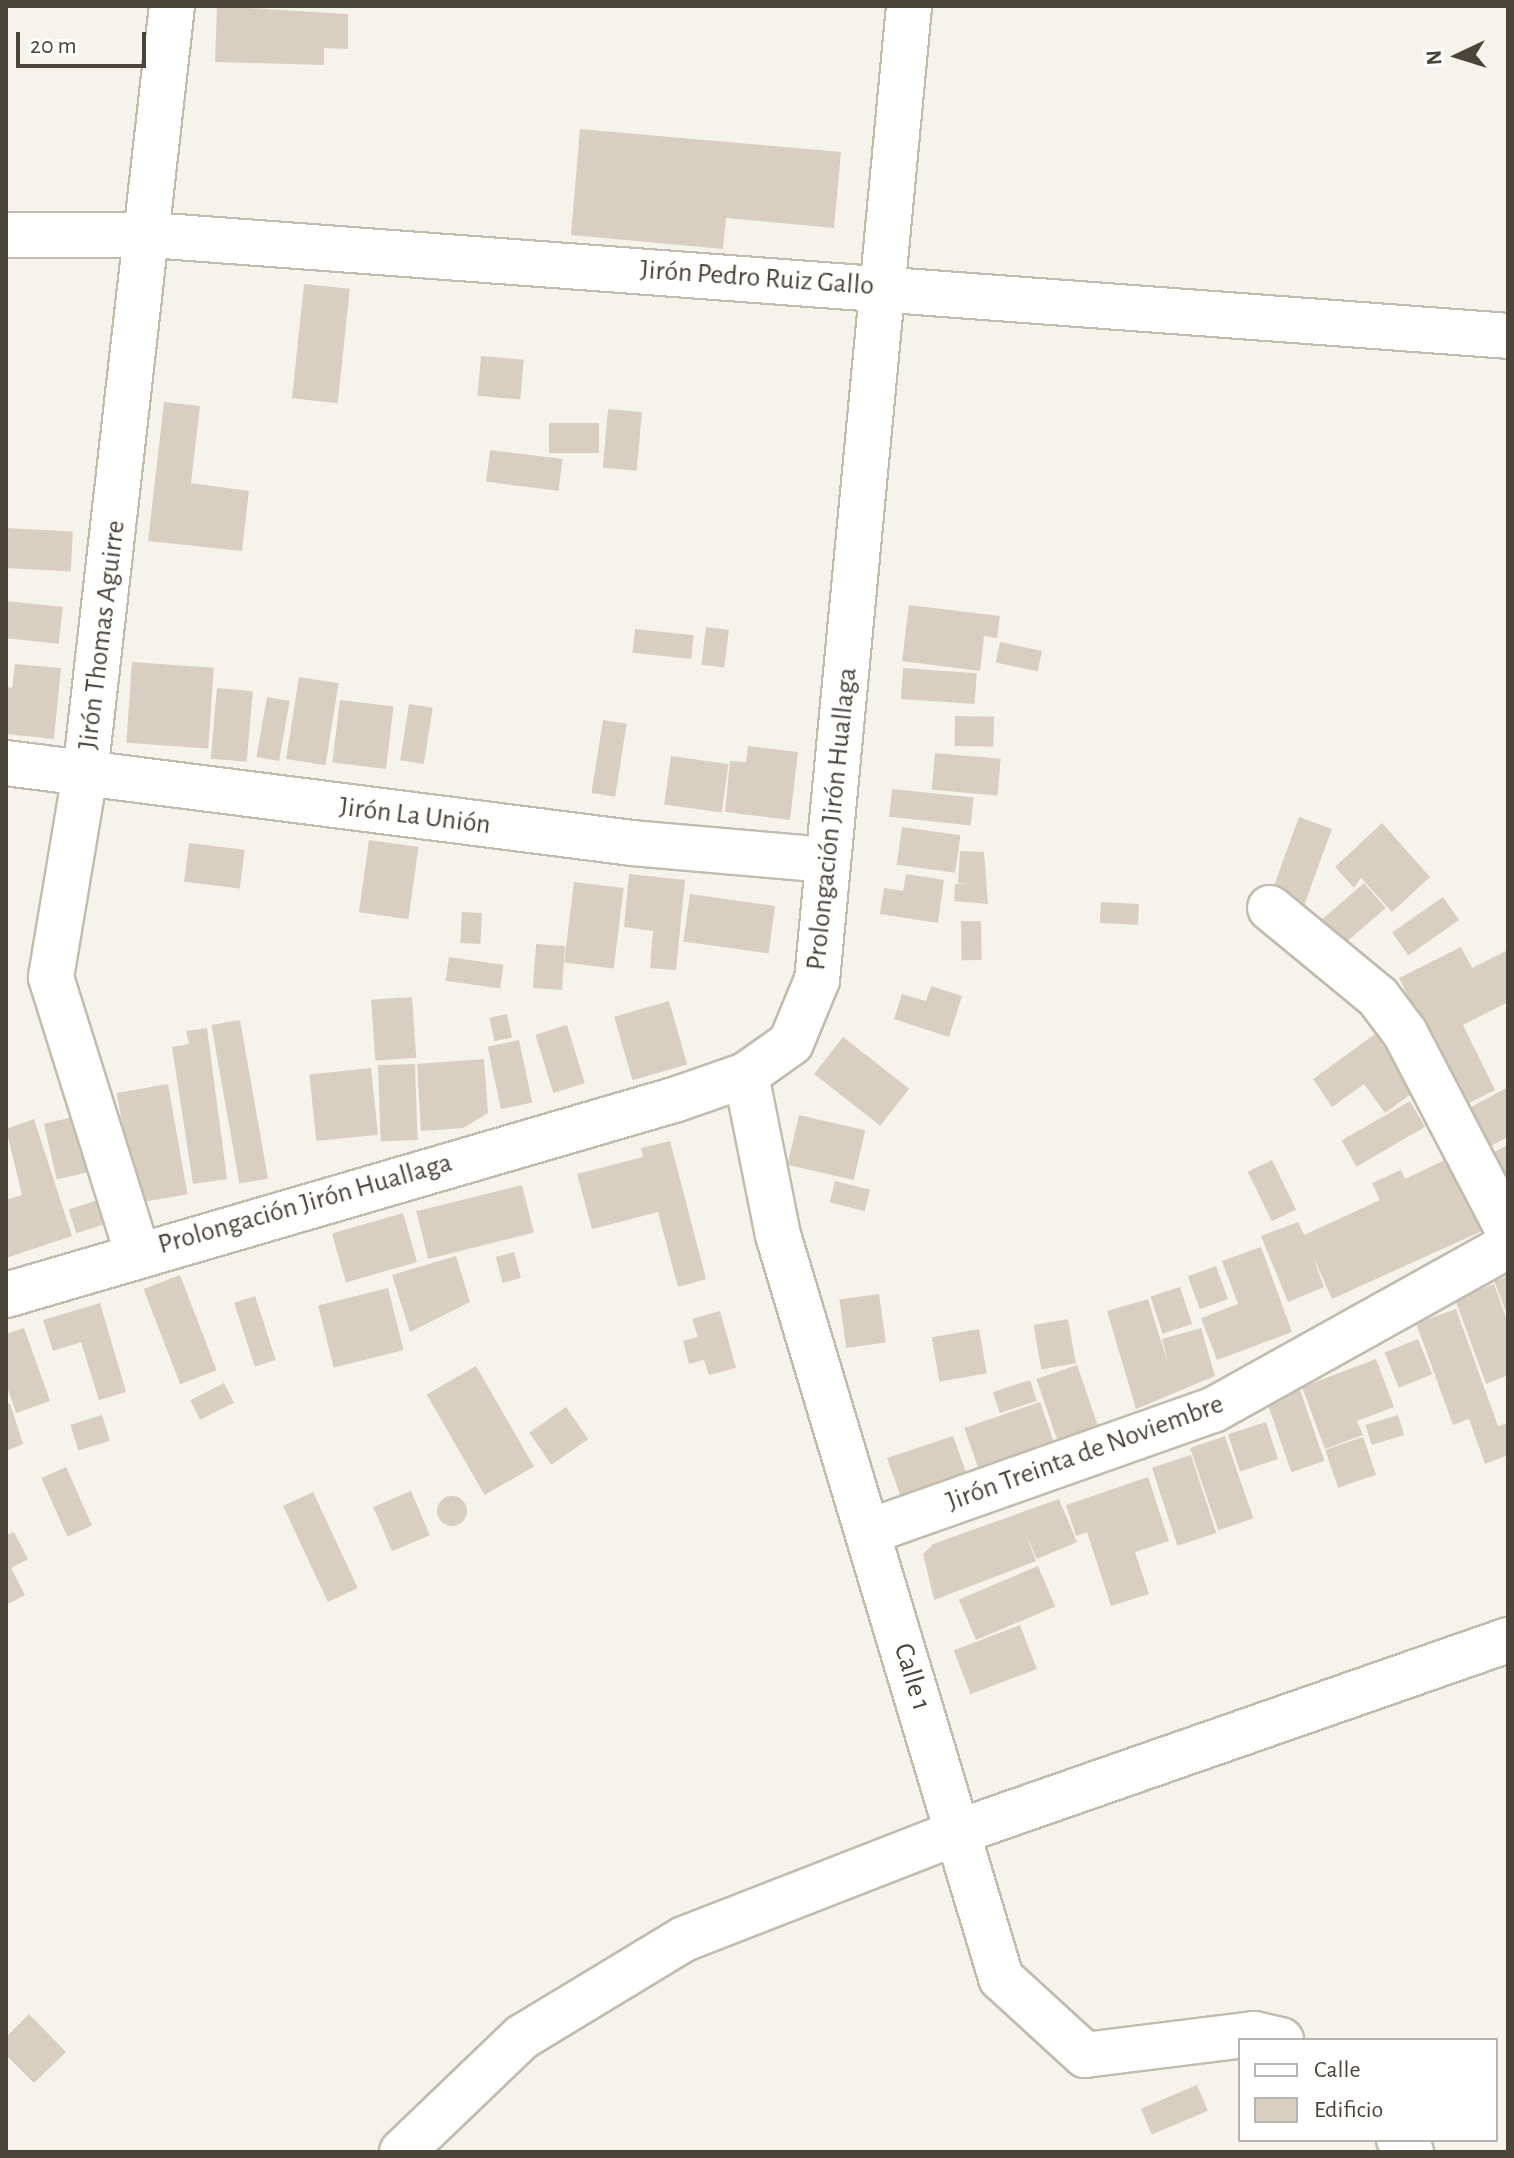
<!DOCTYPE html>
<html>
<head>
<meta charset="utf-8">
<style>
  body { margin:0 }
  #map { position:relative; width:1514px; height:2158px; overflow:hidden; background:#f6f3ec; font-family:"Alegreya Sans",sans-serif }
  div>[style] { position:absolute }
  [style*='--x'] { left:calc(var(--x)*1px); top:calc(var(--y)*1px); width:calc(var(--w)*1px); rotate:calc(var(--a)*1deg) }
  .building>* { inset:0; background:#d8cfc1; transform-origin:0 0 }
  .round { border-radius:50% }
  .roads { filter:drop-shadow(2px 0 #c2bbae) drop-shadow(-2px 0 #c2bbae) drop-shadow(0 2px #c2bbae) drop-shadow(0 -2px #c2bbae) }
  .street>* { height:44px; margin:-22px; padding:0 22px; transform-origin:22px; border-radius:22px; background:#fff }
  span { translate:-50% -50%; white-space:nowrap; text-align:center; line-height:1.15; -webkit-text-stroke:7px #fff; paint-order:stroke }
  .street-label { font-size:28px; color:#4b4439 }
  .frame { position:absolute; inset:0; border:8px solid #4b4439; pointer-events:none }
  .legend { position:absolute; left:1238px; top:2038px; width:260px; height:104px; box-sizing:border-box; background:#fff; border:2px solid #b7b4b0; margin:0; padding:10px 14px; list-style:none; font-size:24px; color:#4b4439 }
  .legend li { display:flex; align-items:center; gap:16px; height:40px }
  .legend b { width:40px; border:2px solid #b7b4b0 }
  .north { position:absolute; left:1418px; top:16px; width:80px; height:80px; -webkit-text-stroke:6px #fff; paint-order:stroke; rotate:266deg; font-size:22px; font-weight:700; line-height:32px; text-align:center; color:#4b4439 }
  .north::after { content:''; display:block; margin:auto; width:28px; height:36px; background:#4b4439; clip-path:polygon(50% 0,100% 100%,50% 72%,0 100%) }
  .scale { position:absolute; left:16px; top:32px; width:130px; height:36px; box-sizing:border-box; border:4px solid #4b4439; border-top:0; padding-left:10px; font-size:24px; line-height:28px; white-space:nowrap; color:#4b4439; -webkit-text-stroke:6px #fff; paint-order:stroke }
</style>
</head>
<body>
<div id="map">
  <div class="building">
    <div style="clip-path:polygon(217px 6px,348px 14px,348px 49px,324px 48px,324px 65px,215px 62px)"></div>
    <div style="clip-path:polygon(580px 129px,841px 152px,834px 228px,726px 218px,723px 249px,571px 235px)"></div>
    <div style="left:304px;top:284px;width:46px;height:115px;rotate:6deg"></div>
    <div style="left:481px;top:356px;width:43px;height:40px;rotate:5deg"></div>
    <div style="clip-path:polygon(164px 402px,200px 406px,191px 483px,249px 491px,242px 551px,148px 541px)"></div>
    <div style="left:608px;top:409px;width:34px;height:59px;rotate:5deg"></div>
    <div style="left:549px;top:423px;width:50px;height:30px"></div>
    <div style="left:490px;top:450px;width:73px;height:32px;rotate:7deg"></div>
    <div style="left:6px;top:528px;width:67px;height:40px;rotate:3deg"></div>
    <div style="left:6px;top:601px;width:57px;height:37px;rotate:6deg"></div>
    <div style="clip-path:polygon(909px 605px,1000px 616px,997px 638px,984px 636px,980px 671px,902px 661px)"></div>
    <div style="left:706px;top:627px;width:23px;height:38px;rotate:7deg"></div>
    <div style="left:635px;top:629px;width:59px;height:24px;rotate:6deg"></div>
    <div style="left:1000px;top:642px;width:43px;height:21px;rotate:12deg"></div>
    <div style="left:132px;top:662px;width:82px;height:81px;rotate:4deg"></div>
    <div style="clip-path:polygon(15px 664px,61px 668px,54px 739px,6px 734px,6px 687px,12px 688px)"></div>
    <div style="left:903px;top:668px;width:74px;height:31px;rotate:4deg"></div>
    <div style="left:299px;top:677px;width:40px;height:83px;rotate:9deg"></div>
    <div style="left:217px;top:688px;width:36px;height:71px;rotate:5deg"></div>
    <div style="left:267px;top:697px;width:23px;height:61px;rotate:10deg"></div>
    <div style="left:340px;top:700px;width:54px;height:63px;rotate:7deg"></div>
    <div style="left:409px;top:704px;width:24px;height:57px;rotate:9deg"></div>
    <div style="left:955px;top:716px;width:39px;height:30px;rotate:1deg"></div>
    <div style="left:603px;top:720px;width:24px;height:74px;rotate:9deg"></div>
    <div style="clip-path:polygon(748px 746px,798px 752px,790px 820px,725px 812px,730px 761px,746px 762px)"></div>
    <div style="left:935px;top:753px;width:66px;height:37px;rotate:5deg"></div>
    <div style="left:671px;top:756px;width:58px;height:49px;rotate:8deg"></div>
    <div style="left:892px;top:789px;width:82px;height:28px;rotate:6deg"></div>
    <div style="left:1299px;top:817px;width:35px;height:82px;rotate:20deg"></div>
    <div style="clip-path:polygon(1382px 823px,1430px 877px,1392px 912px,1361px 878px,1354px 888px,1335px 867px)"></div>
    <div style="left:902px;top:827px;width:59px;height:38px;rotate:8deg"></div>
    <div style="left:369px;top:840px;width:50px;height:73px;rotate:8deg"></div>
    <div style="left:189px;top:843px;width:56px;height:39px;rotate:7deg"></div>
    <div style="clip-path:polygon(960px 851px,984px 852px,988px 904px,954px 901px,955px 884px,968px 884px,958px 883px)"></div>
    <div style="clip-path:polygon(629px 874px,685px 880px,676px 970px,650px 968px,653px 931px,624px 927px)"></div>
    <div style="clip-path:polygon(906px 874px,944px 880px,938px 923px,880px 914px,884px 888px,903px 891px)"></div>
    <div style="left:574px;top:882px;width:50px;height:81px;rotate:7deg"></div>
    <div style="left:1364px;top:883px;width:33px;height:60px;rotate:49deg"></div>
    <div style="left:690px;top:894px;width:86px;height:48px;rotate:8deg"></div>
    <div style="left:1443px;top:897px;width:28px;height:62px;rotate:55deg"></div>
    <div style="left:1101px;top:902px;width:38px;height:21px;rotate:3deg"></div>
    <div style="left:462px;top:912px;width:20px;height:31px;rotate:3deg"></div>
    <div style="left:981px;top:921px;width:39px;height:20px;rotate:89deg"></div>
    <div style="left:536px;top:944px;width:29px;height:44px;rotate:4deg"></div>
    <div style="clip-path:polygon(1461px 947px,1472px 968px,1508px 950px,1508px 1002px,1463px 1025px,1495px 1090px,1463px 1106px,1399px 978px)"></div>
    <div style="left:449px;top:957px;width:55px;height:24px;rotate:8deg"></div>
    <div style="clip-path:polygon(931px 986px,962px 996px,949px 1037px,894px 1019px,902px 994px,926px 1001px)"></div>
    <div style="left:412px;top:997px;width:61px;height:41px;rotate:86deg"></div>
    <div style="left:669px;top:1001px;width:66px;height:57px;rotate:74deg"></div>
    <div style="left:507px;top:1014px;width:24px;height:18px;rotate:78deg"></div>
    <div style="left:240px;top:1020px;width:161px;height:29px;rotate:80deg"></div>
    <div style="left:567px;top:1025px;width:61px;height:33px;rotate:73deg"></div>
    <div style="clip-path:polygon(207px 1028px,227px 1179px,193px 1184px,172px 1047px,189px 1044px,186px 1031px)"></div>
    <div style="clip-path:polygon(1375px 1034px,1415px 1091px,1385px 1113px,1364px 1084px,1332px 1107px,1313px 1079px)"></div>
    <div style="left:843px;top:1037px;width:84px;height:47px;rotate:38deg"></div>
    <div style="left:519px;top:1040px;width:64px;height:32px;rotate:78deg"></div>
    <div style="clip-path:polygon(484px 1059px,488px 1113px,463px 1128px,421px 1131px,417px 1064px)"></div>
    <div style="left:415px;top:1064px;width:76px;height:37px;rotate:88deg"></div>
    <div style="left:371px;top:1068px;width:67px;height:62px;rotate:84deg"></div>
    <div style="left:168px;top:1084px;width:112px;height:52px;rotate:80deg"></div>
    <div style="clip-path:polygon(1508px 1087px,1508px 1137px,1483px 1150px,1462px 1112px)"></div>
    <div style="left:1410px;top:1101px;width:30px;height:79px;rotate:60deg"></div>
    <div style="left:799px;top:1115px;width:68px;height:51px;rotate:13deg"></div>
    <div style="left:78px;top:1116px;width:57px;height:35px;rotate:77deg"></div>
    <div style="clip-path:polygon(34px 1119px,72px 1236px,6px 1258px,6px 1200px,22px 1195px,6px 1129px)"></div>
    <div style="clip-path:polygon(670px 1141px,706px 1279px,678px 1287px,658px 1212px,592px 1229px,577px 1174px,643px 1157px,641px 1148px)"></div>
    <div style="clip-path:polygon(1508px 1145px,1508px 1201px,1486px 1156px)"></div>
    <div style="clip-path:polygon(1449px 1158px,1482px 1231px,1332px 1299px,1312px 1254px,1324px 1287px,1288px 1302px,1261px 1236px,1298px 1222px,1304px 1235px,1380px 1200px,1372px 1183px,1401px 1170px,1405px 1179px)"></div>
    <div style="left:1272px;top:1160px;width:55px;height:27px;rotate:64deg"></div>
    <div style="left:835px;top:1181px;width:36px;height:22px;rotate:14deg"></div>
    <div style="left:522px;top:1185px;width:49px;height:109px;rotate:76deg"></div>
    <div style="left:101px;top:1199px;width:25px;height:34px;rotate:72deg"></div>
    <div style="left:403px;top:1213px;width:51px;height:74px;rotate:74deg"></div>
    <div style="clip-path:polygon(1261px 1247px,1292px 1332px,1217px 1360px,1201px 1318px,1238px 1304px,1222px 1261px)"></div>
    <div style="left:514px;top:1252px;width:27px;height:19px;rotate:75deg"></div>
    <div style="clip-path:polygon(456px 1256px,470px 1302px,410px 1332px,392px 1275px)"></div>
    <div style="left:1216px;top:1266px;width:35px;height:30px;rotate:70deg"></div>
    <div style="left:180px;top:1275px;width:102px;height:39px;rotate:69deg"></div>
    <div style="clip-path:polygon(1508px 1276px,1508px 1317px,1494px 1281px)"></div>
    <div style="clip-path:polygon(1494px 1284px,1508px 1323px,1508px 1375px,1486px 1384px,1455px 1299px)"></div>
    <div style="left:1180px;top:1287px;width:39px;height:31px;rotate:72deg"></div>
    <div style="left:388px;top:1288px;width:64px;height:72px;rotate:76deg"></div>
    <div style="left:879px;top:1294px;width:49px;height:40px;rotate:82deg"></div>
    <div style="left:255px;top:1296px;width:67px;height:22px;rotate:72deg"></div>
    <div style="clip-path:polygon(1148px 1299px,1168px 1364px,1162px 1339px,1201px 1328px,1215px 1376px,1136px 1409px,1107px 1311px)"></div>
    <div style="clip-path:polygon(100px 1303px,126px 1392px,99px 1400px,81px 1342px,53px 1351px,43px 1320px)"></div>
    <div style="clip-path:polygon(1456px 1309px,1498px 1426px,1508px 1423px,1508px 1455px,1485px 1464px,1469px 1419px,1453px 1425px,1416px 1323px)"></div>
    <div style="clip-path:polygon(720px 1311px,736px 1368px,709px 1375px,704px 1360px,689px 1364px,683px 1341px,698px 1337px,692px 1319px)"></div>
    <div style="left:1068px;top:1319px;width:45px;height:35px;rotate:80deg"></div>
    <div style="clip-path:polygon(24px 1328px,50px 1401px,16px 1413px,6px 1384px,6px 1334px)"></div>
    <div style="left:979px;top:1329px;width:45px;height:48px;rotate:80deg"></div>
    <div style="left:1418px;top:1339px;width:38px;height:36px;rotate:68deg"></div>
    <div style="clip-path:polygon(1376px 1359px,1394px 1407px,1357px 1421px,1363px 1435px,1325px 1449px,1302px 1387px)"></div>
    <div style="left:1077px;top:1365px;width:74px;height:43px;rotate:71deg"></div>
    <div style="left:476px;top:1366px;width:116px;height:57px;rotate:60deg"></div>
    <div style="left:1030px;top:1380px;width:22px;height:39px;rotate:72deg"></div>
    <div style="left:224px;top:1383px;width:22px;height:38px;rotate:63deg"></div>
    <div style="left:1300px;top:1390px;width:75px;height:35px;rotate:71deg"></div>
    <div style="left:1040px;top:1402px;width:50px;height:80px;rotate:71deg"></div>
    <div style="clip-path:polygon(10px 1403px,23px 1444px,6px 1451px,6px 1404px)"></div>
    <div style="left:566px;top:1407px;width:39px;height:45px;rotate:55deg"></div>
    <div style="left:102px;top:1415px;width:27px;height:33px;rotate:73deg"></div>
    <div style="left:1398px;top:1415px;width:21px;height:34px;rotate:73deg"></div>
    <div style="left:1266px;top:1422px;width:39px;height:40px;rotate:72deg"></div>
    <div style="clip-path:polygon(953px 1436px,970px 1483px,916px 1501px,900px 1495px,887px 1458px)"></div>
    <div style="left:1225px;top:1436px;width:87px;height:37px;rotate:71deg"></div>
    <div style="left:1363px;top:1437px;width:40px;height:40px;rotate:71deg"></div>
    <div style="left:1191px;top:1455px;width:82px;height:41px;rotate:72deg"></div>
    <div style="left:66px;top:1467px;width:64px;height:27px;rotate:66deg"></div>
    <div style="clip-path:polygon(1148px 1477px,1169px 1541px,1135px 1552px,1149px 1594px,1111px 1606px,1087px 1532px,1076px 1536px,1066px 1505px)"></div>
    <div style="left:411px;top:1491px;width:48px;height:41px;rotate:67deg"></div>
    <div style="left:313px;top:1492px;width:106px;height:33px;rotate:65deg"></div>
    <div class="round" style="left:437px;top:1496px;width:30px;height:30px"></div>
    <div style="clip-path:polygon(1059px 1499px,1077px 1542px,1037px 1559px,1026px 1535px,1036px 1561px,934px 1600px,923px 1554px,933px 1544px)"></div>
    <div style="clip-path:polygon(14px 1532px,28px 1559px,11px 1568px,25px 1595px,6px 1605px,6px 1535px)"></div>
    <div style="left:1038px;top:1566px;width:44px;height:86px;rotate:67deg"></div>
    <div style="left:1020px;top:1625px;width:47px;height:71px;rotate:69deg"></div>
    <div style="clip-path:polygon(29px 2014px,66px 2052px,34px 2083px,6px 2055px,6px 2037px)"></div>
    <div style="left:1197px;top:2085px;width:28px;height:61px;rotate:67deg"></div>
  </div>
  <div class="roads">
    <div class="street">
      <div style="--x:6;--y:235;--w:144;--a:0"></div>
      <div style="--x:150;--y:235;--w:1362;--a:4.25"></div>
      <div style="--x:6;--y:763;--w:631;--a:7.28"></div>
      <div style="--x:632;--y:843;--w:195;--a:5"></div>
      <div style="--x:1270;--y:908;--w:140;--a:39.5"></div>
      <div style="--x:1378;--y:997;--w:45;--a:53.1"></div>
      <div style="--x:1405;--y:1033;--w:222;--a:62.4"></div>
      <div style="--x:746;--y:1075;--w:163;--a:78.7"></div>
      <div style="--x:778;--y:1235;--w:776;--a:73.29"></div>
      <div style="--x:1001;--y:1978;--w:114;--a:42.5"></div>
      <div style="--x:1085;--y:2055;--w:170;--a:-7.1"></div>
      <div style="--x:1254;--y:2034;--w:28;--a:13"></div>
      <div style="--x:137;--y:1252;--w:288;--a:-107.4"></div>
      <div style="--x:51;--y:977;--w:206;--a:-80.5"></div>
      <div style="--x:85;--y:774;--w:773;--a:-83.54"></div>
      <div style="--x:6;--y:1295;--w:699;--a:-16.28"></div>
      <div style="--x:677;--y:1099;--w:73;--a:-19.2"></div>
      <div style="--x:746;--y:1075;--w:55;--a:-35.4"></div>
      <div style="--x:791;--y:1043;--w:68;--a:-67.6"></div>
      <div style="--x:817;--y:980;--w:978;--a:-84.6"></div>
      <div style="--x:868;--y:1532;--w:366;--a:-19.5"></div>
      <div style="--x:1213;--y:1410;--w:338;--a:-29.1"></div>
      <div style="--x:1399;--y:2140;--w:17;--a:45"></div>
      <div style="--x:402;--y:2152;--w:166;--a:-43.8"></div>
      <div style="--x:522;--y:2037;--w:189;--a:-31.2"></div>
      <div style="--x:684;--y:1939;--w:294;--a:-21.3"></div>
      <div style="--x:958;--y:1832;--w:583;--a:-19.24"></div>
    </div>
  </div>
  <div class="street-label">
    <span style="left:757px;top:278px;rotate:4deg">Jirón Pedro Ruiz Gallo</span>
    <span style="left:102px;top:635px;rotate:-83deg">Jirón Thomas Aguirre</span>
    <span style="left:415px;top:816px;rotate:7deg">Jirón La Unión</span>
    <span style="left:832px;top:819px;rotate:-84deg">Prolongación Jirón Huallaga</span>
    <span style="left:305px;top:1204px;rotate:-16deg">Prolongación Jirón Huallaga</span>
    <span style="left:1085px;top:1453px;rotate:-20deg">Jirón Treinta de Noviembre</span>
    <span style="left:912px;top:1677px;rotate:73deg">Calle 1</span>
  </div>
  <div class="frame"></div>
  <ul class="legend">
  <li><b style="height:10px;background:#fff"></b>Calle</li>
  <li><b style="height:22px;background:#d8cfc1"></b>Edificio</li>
  </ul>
  <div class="north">N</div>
  <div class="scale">20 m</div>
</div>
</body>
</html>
